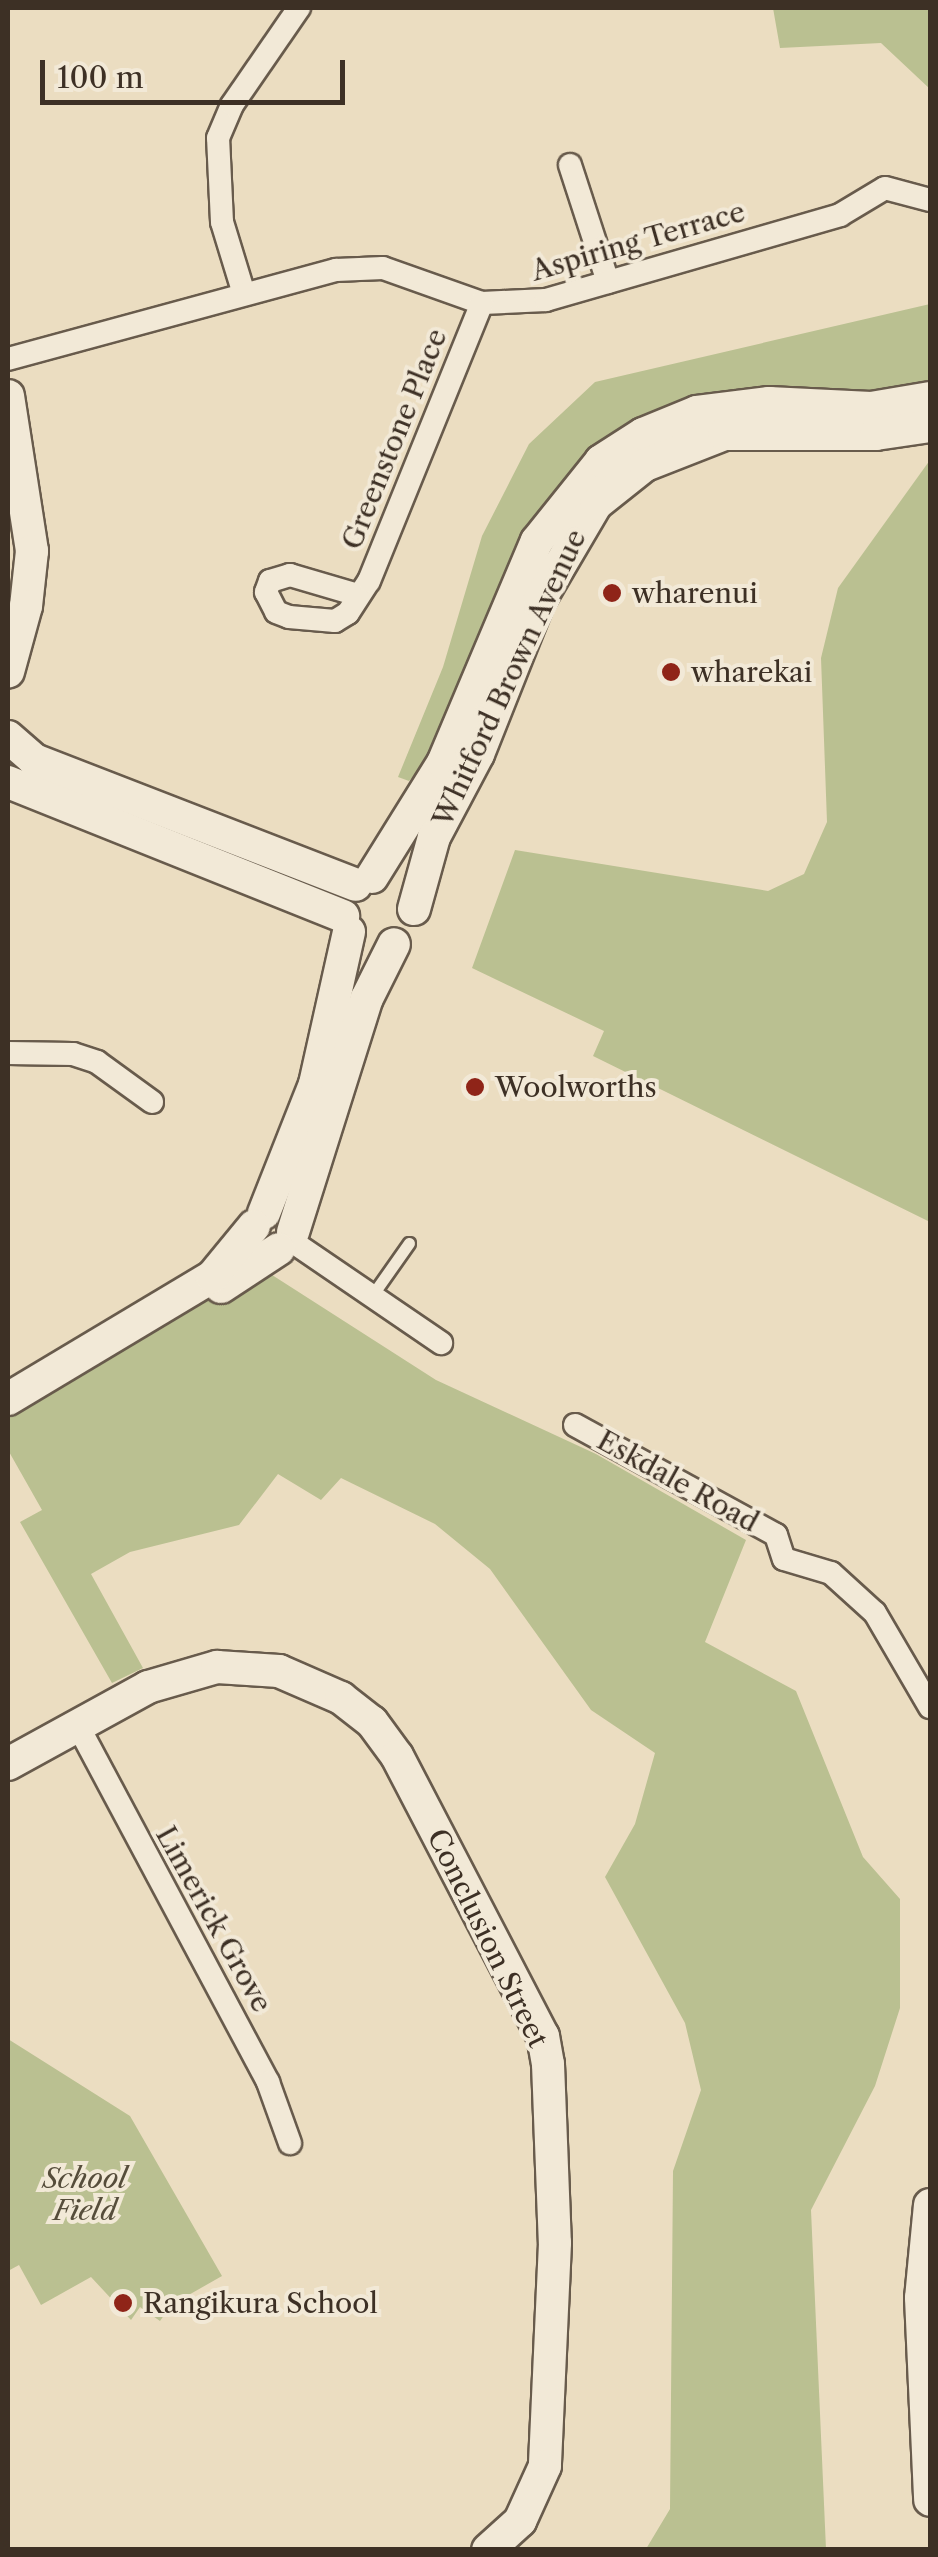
<!DOCTYPE html>
<html>
<head>
<meta charset="utf-8">
<style>
  body { margin:0 }
  #map { position:relative; width:938px; height:2557px; overflow:hidden; background:#ebddc1; font-family:"Libre Caslon Text",serif }
  div>[style] { position:absolute }
  [style*='--x'] { left:calc(var(--x)*1px); top:calc(var(--y)*1px); width:calc(var(--w)*1px); rotate:calc(var(--a)*1deg) }
  .green>* { inset:0; background:#bac091 }
  .roads { filter:drop-shadow(2px 0 #685b4c) drop-shadow(-2px 0 #685b4c) drop-shadow(0 2px #685b4c) drop-shadow(0 -2px #685b4c) }
  .lane>* { height:11px; margin:-5.5px; padding:0 5.5px; transform-origin:5.5px; border-radius:5.5px; background:#f2e9d7 }
  .street>* { height:22px; margin:-11px; padding:0 11px; transform-origin:11px; border-radius:11px; background:#f2e9d7 }
  .secondary>* { height:32px; margin:-16px; padding:0 16px; transform-origin:16px; border-radius:16px; background:#f2e9d7 }
  .dots>* { width:28px; height:28px; translate:-50% -50%; box-sizing:border-box; border:5px solid #f2e9d7; border-radius:50% }
  span { translate:-50% -50%; white-space:nowrap; text-align:center; line-height:1.15; -webkit-text-stroke:8px #f2e9d7; paint-order:stroke }
  .street-label { font-size:28px; color:#3d3025 }
  .poi-label { font-size:28px; color:#3d3025 }
  .left { translate:0 -50%; text-align:left }
  .park-label { font-size:28px; color:#564d3b; font-style:italic }
  .frame { position:absolute; inset:0; border:10px solid #3d3025; pointer-events:none }
  .scale { position:absolute; left:40px; top:60px; width:305px; height:45px; box-sizing:border-box; border:5px solid #3d3025; border-top:0; padding-left:12px; font-size:30px; line-height:35px; white-space:nowrap; color:#3d3025; -webkit-text-stroke:8px #f2e9d7; paint-order:stroke }
</style>
</head>
<body>
<div id="map">
  <div class="green">
    <div style="clip-path:polygon(773px 8px,930px 8px,930px 89px,881px 43px,780px 48px)"></div>
    <div style="clip-path:polygon(930px 304px,930px 388px,632px 431px,442px 744px,409px 781px,398px 777px,443px 667px,482px 536px,529px 444px,595px 382px)"></div>
    <div style="clip-path:polygon(930px 460px,930px 1222px,593px 1056px,604px 1031px,472px 968px,515px 850px,768px 891px,804px 874px,827px 822px,821px 658px,838px 588px)"></div>
    <div style="clip-path:polygon(244px 1257px,436px 1380px,596px 1454px,746px 1540px,705px 1642px,796px 1691px,863px 1857px,900px 1899px,900px 2008px,875px 2086px,811px 2210px,826px 2549px,646px 2549px,670px 2509px,673px 2171px,701px 2090px,685px 2023px,605px 1877px,635px 1824px,655px 1753px,591px 1710px,490px 1569px,435px 1524px,341px 1478px,321px 1500px,278px 1474px,239px 1525px,130px 1552px,91px 1574px,143px 1668px,112px 1683px,20px 1522px,42px 1510px,8px 1450px,8px 1406px)"></div>
    <div style="clip-path:polygon(8px 2039px,130px 2116px,222px 2276px,171px 2305px,160px 2321px,140px 2307px,131px 2320px,91px 2277px,41px 2305px,19px 2265px,8px 2271px)"></div>
  </div>
  <div class="roads">
    <div class="lane">
      <div style="--x:371;--y:1297;--w:66;--a:-54.9"></div>
    </div>
    <div class="street">
      <div style="--x:570;--y:165;--w:123;--a:72"></div>
      <div style="--x:244;--y:294;--w:75;--a:-107"></div>
      <div style="--x:222;--y:222;--w:84;--a:-92.7"></div>
      <div style="--x:218;--y:138;--w:36;--a:-67"></div>
      <div style="--x:232;--y:105;--w:118;--a:-55.4"></div>
      <div style="--x:8;--y:359;--w:340;--a:-15.2"></div>
      <div style="--x:336;--y:270;--w:47;--a:-2.4"></div>
      <div style="--x:383;--y:268;--w:105;--a:19.5"></div>
      <div style="--x:482;--y:303;--w:64;--a:-2.7"></div>
      <div style="--x:546;--y:300;--w:306;--a:-16.1"></div>
      <div style="--x:840;--y:215;--w:52;--a:-31"></div>
      <div style="--x:885;--y:188;--w:47;--a:14.9"></div>
      <div style="--x:358;--y:595;--w:71;--a:-163.6"></div>
      <div style="--x:290;--y:575;--w:21;--a:163"></div>
      <div style="--x:270;--y:581;--w:12;--a:110"></div>
      <div style="--x:266;--y:592;--w:22;--a:63"></div>
      <div style="--x:276;--y:612;--w:14;--a:21"></div>
      <div style="--x:289;--y:617;--w:46;--a:5"></div>
      <div style="--x:335;--y:621;--w:15;--a:-32"></div>
      <div style="--x:348;--y:613;--w:38;--a:-57"></div>
      <div style="--x:369;--y:581;--w:300;--a:-67.9"></div>
      <div style="--x:8;--y:1053;--w:65;--a:0.9"></div>
      <div style="--x:73;--y:1054;--w:25;--a:18"></div>
      <div style="--x:97;--y:1062;--w:68;--a:36"></div>
      <div style="--x:290;--y:1240;--w:183;--a:34.3"></div>
      <div style="--x:575;--y:1425;--w:229;--a:28.7"></div>
      <div style="--x:776;--y:1535;--w:25;--a:72"></div>
      <div style="--x:784;--y:1559;--w:49;--a:16.6"></div>
      <div style="--x:831;--y:1573;--w:59;--a:42.3"></div>
      <div style="--x:875;--y:1613;--w:109;--a:59.7"></div>
      <div style="--x:78;--y:1726;--w:404;--a:61.9"></div>
      <div style="--x:268;--y:2082;--w:65;--a:70.2"></div>
    </div>
    <div class="secondary">
      <div style="--x:8;--y:396;--w:157;--a:81.2"></div>
      <div style="--x:32;--y:551;--w:55;--a:96.2"></div>
      <div style="--x:26;--y:606;--w:68;--a:105.3"></div>
      <div style="--x:8;--y:737;--w:35;--a:41"></div>
      <div style="--x:34;--y:760;--w:345;--a:21.2"></div>
      <div style="--x:8;--y:782;--w:361;--a:21.8"></div>
      <div style="--x:372;--y:877;--w:134;--a:-58.1"></div>
      <div style="--x:443;--y:763;--w:241;--a:-67.1"></div>
      <div style="--x:537;--y:541;--w:102;--a:-51.3"></div>
      <div style="--x:601;--y:461;--w:50;--a:-32.7"></div>
      <div style="--x:643;--y:434;--w:58;--a:-22.2"></div>
      <div style="--x:697;--y:412;--w:73;--a:-7.1"></div>
      <div style="--x:769;--y:403;--w:102;--a:2.8"></div>
      <div style="--x:871;--y:408;--w:60;--a:-9.6"></div>
      <div style="--x:414;--y:909;--w:75;--a:-74.5"></div>
      <div style="--x:434;--y:837;--w:94;--a:-62.1"></div>
      <div style="--x:478;--y:754;--w:165;--a:-68.3"></div>
      <div style="--x:539;--y:601;--w:113;--a:-59.6"></div>
      <div style="--x:596;--y:504;--w:63;--a:-38.5"></div>
      <div style="--x:645;--y:465;--w:85;--a:-21.4"></div>
      <div style="--x:724;--y:434;--w:152;--a:0"></div>
      <div style="--x:876;--y:434;--w:55;--a:-8.4"></div>
      <div style="--x:264;--y:1213;--w:139;--a:-68.4"></div>
      <div style="--x:315;--y:1084;--w:156;--a:-77.4"></div>
      <div style="--x:293;--y:1232;--w:245;--a:-72.5"></div>
      <div style="--x:367;--y:998;--w:60;--a:-63.4"></div>
      <div style="--x:221;--y:1287;--w:69;--a:-33.2"></div>
      <div style="--x:8;--y:1399;--w:238;--a:-30.9"></div>
      <div style="--x:212;--y:1277;--w:66;--a:-50.5"></div>
      <div style="--x:8;--y:1764;--w:160;--a:-28.8"></div>
      <div style="--x:148;--y:1687;--w:72;--a:-16.2"></div>
      <div style="--x:217;--y:1667;--w:62;--a:3.7"></div>
      <div style="--x:279;--y:1671;--w:68;--a:23.5"></div>
      <div style="--x:341;--y:1698;--w:39;--a:38"></div>
      <div style="--x:372;--y:1722;--w:42;--a:53.7"></div>
      <div style="--x:397;--y:1756;--w:316;--a:62.5"></div>
      <div style="--x:543;--y:2036;--w:28;--a:80"></div>
      <div style="--x:548;--y:2064;--w:179;--a:87.8"></div>
      <div style="--x:555;--y:2243;--w:223;--a:92.6"></div>
      <div style="--x:545;--y:2466;--w:60;--a:114.4"></div>
      <div style="--x:520;--y:2521;--w:43;--a:137.8"></div>
      <div style="--x:930;--y:2205;--w:93;--a:95.5"></div>
      <div style="--x:921;--y:2298;--w:202;--a:87.4"></div>
    </div>
  </div>
  <div class="dots">
    <div style="left:612px;top:593px;background:#8f2418"></div>
    <div style="left:671px;top:672px;background:#8f2418"></div>
    <div style="left:475px;top:1087px;background:#8f2418"></div>
    <div style="left:123px;top:2303px;background:#8f2418"></div>
  </div>
  <div class="street-label">
    <span style="left:638px;top:241px;rotate:-16deg">Aspiring Terrace</span>
    <span style="left:394px;top:439px;rotate:-68deg">Greenstone Place</span>
    <span style="left:509px;top:678px;rotate:-65deg">Whitford Brown Avenue</span>
    <span style="left:678px;top:1481px;rotate:29deg">Eskdale Road</span>
    <span style="left:214px;top:1919px;rotate:61deg">Limerick Grove</span>
    <span style="left:488px;top:1938px;rotate:64deg">Conclusion Street</span>
  </div>
  <div class="poi-label">
    <span class="left" style="left:632px;top:593px">wharenui</span>
    <span class="left" style="left:691px;top:672px">wharekai</span>
    <span class="left" style="left:495px;top:1087px">Woolworths</span>
    <span class="left" style="left:143px;top:2303px">Rangikura School</span>
  </div>
  <div class="park-label">
    <span style="left:85px;top:2194px">School<br>Field</span>
  </div>
  <div class="frame"></div>
  <div class="scale">100 m</div>
</div>
</body>
</html>
